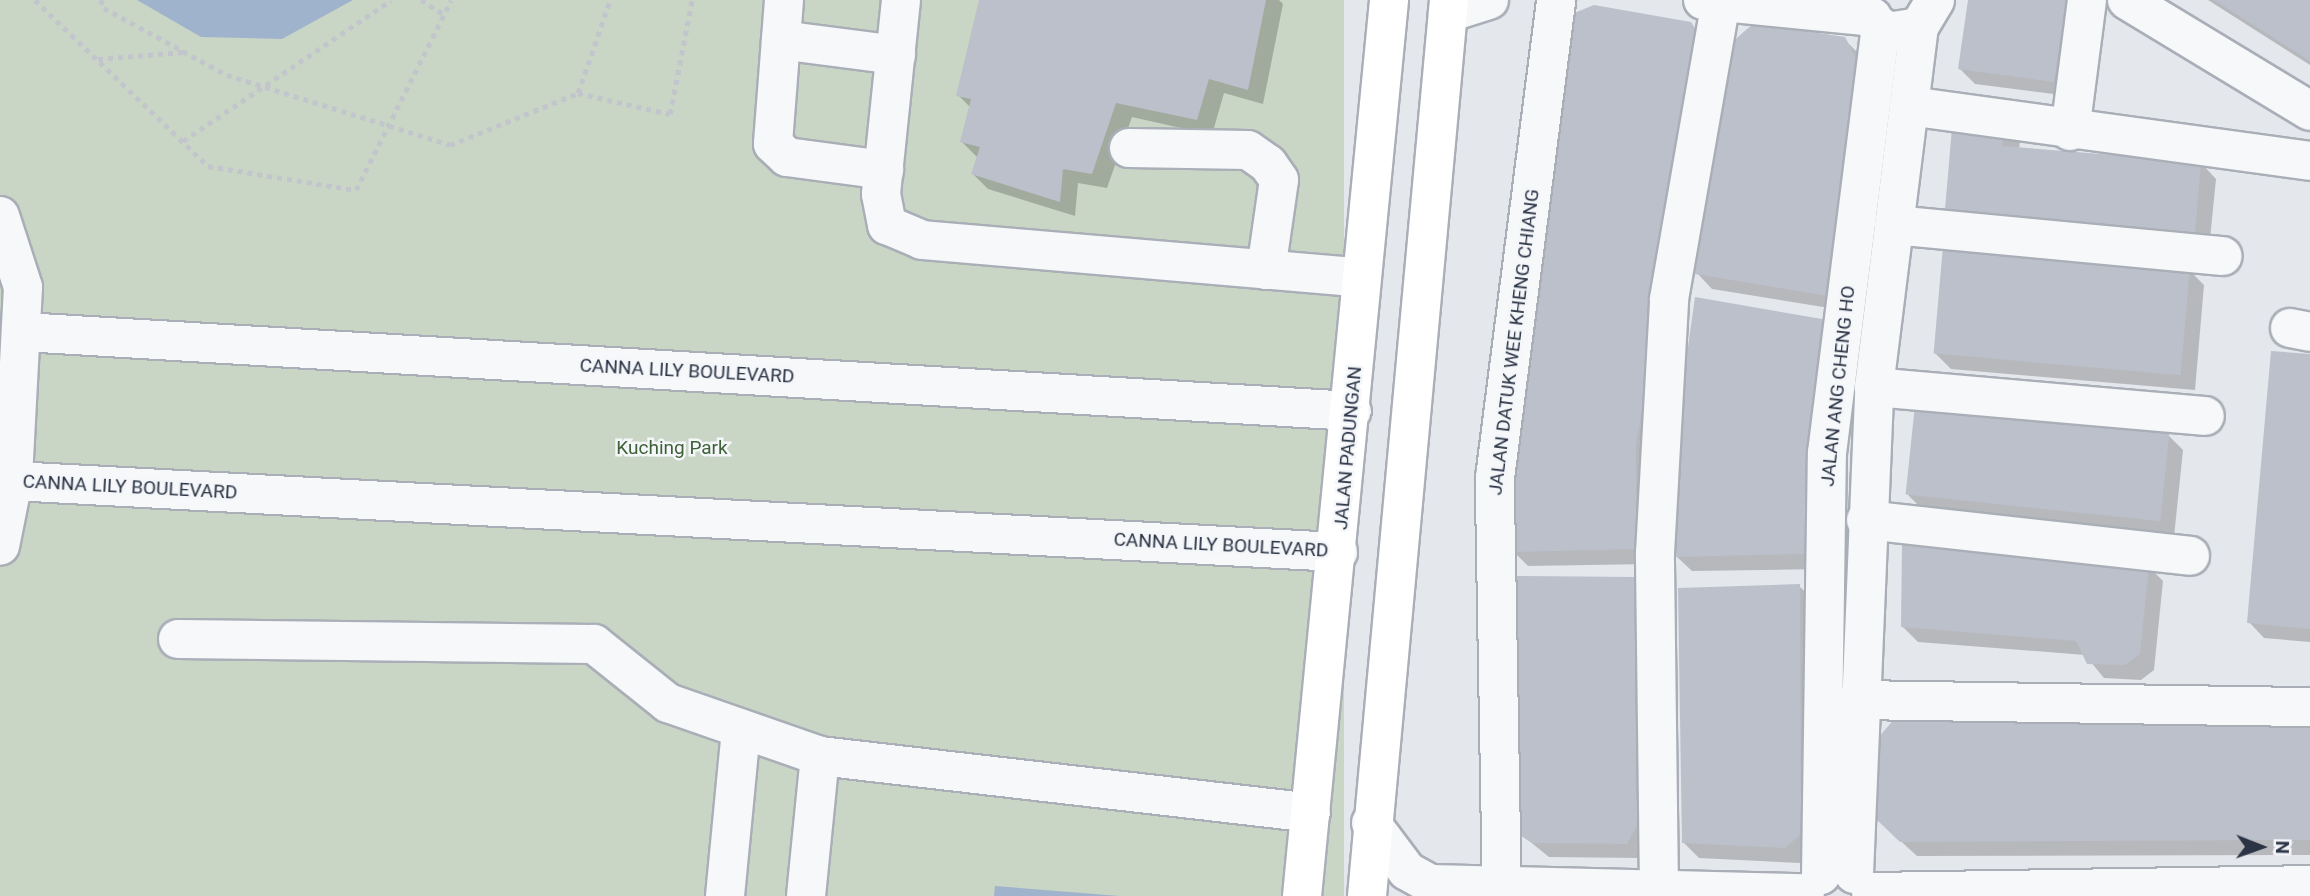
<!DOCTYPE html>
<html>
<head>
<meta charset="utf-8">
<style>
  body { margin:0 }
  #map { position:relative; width:2310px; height:896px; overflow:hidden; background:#e4e7ec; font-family:Roboto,sans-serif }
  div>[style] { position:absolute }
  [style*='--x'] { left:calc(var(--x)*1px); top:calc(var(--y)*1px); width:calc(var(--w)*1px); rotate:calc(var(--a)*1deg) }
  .green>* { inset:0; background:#c9d6c5; transform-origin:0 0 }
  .water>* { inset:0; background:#9fb4cc }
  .shadow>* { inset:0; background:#0003 }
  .building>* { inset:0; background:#bbc0ca; transform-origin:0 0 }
  .path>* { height:4.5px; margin-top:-2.25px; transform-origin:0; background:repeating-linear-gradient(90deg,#c2c5cb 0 5px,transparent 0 10px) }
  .roads { filter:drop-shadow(2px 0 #a9aeb7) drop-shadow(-2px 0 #a9aeb7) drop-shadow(0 2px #a9aeb7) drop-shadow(0 -2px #a9aeb7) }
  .minor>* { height:38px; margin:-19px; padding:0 19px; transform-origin:19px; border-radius:19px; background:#f7f8fa }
  .major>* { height:38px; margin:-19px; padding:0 19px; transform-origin:19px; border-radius:19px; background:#fff }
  span { translate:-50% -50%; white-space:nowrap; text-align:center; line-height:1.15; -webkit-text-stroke:5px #f4f6f9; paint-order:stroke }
  .street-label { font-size:19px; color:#2b3445 }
  .park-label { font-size:19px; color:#3f6138 }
  .north { position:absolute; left:2226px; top:812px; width:70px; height:70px; -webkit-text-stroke:5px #f4f6f9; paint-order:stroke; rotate:91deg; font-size:19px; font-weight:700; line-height:28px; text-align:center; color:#2b3445 }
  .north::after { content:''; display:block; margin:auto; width:24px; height:32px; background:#2b3445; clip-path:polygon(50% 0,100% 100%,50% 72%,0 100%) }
</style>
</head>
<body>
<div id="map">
  <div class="green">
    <div style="left:0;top:0;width:1344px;height:896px"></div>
  </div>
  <div class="water">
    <div style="clip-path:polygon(137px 0,353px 0,282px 39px,201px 37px)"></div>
    <div style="clip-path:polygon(995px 886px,1120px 896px,994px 896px)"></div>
  </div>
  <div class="shadow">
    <div style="clip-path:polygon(981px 0,1279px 0,1283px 4px,1263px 104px,1224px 93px,1212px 135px,1132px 117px,1107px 188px,1078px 183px,1075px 216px,988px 189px,973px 174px,977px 157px,962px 142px,971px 108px,958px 95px)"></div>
    <div style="clip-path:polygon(1970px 0,2083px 0,2069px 96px,1975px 84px,1960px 69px)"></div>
    <div style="clip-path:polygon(2208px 0,2310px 0,2310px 65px)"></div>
    <div style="clip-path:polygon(1690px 24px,1706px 39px,1651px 564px,1528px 566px,1513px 551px)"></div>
    <div style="clip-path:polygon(1844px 39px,1860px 55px,1842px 310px,1712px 289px,1697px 273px)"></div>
    <div style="clip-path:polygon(2005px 126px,2020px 141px,2019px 149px,2201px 163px,2216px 179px,2208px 259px,1961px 235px)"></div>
    <div style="clip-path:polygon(2189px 270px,2204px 285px,2195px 390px,1951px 369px,1935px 353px)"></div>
    <div style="clip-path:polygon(1821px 320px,1836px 336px,1820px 569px,1692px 571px,1676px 556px)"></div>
    <div style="clip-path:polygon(2310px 356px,2310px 642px,2264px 638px,2249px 622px)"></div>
    <div style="clip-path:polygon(2168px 435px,2183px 450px,2174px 537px,1923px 510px,1908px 495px)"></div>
    <div style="clip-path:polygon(2148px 566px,2163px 581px,2154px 670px,2141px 680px,2104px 678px,2085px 655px,1918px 642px,1902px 626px)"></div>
    <div style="clip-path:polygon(1633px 578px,1649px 594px,1642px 858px,1549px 857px,1517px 831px)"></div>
    <div style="clip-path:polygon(1799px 586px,1815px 601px,1815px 849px,1800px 863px,1699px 858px,1684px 843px)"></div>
    <div style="clip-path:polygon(2310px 717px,2310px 855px,1917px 856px,1893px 834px)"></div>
  </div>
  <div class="building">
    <div style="clip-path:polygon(979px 0,1266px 0,1248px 90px,1209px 79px,1197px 120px,1116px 103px,1092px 174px,1063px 169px,1060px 202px,971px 174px,980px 147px,960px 142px,971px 99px,956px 96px)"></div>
    <div style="clip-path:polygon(1968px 0,2066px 0,2054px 82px,1958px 69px)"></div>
    <div style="clip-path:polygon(2214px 0,2310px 0,2310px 61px)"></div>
    <div style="clip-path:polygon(1594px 5px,1691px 22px,1704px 42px,1636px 446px,1636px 549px,1511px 552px,1511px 445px,1567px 16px)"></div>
    <div style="clip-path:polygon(1754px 23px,1845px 37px,1856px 58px,1828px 296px,1695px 274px,1731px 43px)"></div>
    <div style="clip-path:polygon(1953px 116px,2006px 124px,2002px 146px,2201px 162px,2194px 245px,1944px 221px)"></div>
    <div style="left:1943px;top:246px;width:248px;height:108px;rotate:5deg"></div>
    <div style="clip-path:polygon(1695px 297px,1822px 319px,1808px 448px,1805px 554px,1675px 557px,1676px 433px)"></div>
    <div style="clip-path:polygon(2271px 351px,2310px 354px,2310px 629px,2247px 623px)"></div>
    <div style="left:1915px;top:405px;width:256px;height:90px;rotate:6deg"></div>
    <div style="clip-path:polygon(1902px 542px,2149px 565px,2140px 654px,2125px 665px,2087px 664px,2076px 641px,1901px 627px)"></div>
    <div style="clip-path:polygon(1515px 576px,1634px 577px,1646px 809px,1627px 844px,1532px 843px,1515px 832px)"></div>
    <div style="clip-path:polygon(1800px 584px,1801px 834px,1785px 848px,1682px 843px,1678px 588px)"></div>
    <div style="clip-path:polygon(2310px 715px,2310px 840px,1900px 842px,1876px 819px,1877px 739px,1897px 716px)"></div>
  </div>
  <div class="path">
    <div style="--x:35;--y:0;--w:240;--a:43.8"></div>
    <div style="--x:208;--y:166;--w:150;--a:9.2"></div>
    <div style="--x:356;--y:190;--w:212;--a:-63.4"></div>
    <div style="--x:101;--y:0;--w:9;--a:69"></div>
    <div style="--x:104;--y:8;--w:140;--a:28.6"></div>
    <div style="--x:227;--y:75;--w:234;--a:17.4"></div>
    <div style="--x:450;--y:145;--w:138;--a:-22.1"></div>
    <div style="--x:578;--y:93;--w:98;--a:-71"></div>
    <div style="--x:421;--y:0;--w:26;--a:32"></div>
    <div style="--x:98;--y:59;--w:86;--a:-4.7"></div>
    <div style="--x:578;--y:93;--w:94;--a:12.9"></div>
    <div style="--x:670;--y:114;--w:116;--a:-79.1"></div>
    <div style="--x:183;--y:141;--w:251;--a:-34.1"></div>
  </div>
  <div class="roads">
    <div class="minor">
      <div style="--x:784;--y:0;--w:144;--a:94.4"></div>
      <div style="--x:773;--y:144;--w:19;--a:43"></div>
      <div style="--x:787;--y:157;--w:98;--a:7.6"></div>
      <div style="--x:901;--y:0;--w:195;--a:95.9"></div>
      <div style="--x:881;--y:194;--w:32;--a:79"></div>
      <div style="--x:887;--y:225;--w:38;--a:23"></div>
      <div style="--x:922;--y:240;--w:441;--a:4.9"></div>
      <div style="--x:1703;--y:0;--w:170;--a:5.7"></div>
      <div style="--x:2127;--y:0;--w:214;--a:31.2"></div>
      <div style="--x:1448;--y:13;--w:43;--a:-17.6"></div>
      <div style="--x:1894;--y:31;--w:25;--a:-9"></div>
      <div style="--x:1919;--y:27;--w:31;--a:-59"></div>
      <div style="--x:781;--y:40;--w:116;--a:7.4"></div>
      <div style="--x:1909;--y:106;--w:405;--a:7.8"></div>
      <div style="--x:2070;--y:131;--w:132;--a:-82.6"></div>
      <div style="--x:1129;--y:148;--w:119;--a:1"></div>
      <div style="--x:1248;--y:150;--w:24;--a:35"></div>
      <div style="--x:1268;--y:164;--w:19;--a:55"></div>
      <div style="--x:1279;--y:180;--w:91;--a:98.2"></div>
      <div style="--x:0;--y:216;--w:75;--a:72.1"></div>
      <div style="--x:23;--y:287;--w:194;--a:93"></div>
      <div style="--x:13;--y:481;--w:66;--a:101.3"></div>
      <div style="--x:1894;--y:225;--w:330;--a:5.4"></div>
      <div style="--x:2290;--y:328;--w:20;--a:11"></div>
      <div style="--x:23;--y:332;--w:1331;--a:3.4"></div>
      <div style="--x:1874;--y:387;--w:332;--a:5"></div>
      <div style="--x:13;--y:481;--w:1327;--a:3.07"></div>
      <div style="--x:1866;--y:520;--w:326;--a:6.3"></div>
      <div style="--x:178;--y:639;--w:416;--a:0.7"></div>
      <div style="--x:594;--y:644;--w:95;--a:38.6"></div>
      <div style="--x:668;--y:703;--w:161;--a:19.2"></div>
      <div style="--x:820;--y:756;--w:494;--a:6.6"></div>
      <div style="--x:1857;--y:700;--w:453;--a:0.9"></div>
      <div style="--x:1371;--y:823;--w:60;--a:53.1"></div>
      <div style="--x:1407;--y:871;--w:26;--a:29"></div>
      <div style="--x:1430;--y:884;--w:375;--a:1.4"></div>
      <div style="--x:1854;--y:874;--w:487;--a:-87.6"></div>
      <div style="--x:1874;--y:387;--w:363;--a:-82.9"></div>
      <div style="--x:1821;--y:875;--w:422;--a:-89.2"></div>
      <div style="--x:1827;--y:453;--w:430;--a:-82.8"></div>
      <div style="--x:1659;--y:890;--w:337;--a:-90.7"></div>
      <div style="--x:1655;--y:553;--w:254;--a:-86.8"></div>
      <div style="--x:1669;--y:299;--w:302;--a:-80.1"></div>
      <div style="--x:1871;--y:892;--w:439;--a:-0.9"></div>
      <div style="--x:725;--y:896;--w:168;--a:-84.5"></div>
      <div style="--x:806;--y:896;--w:141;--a:-84.3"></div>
      <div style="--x:1502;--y:896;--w:418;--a:-91"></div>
      <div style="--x:1495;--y:478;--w:482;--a:-82.7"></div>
    </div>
    <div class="major">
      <div style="--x:1302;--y:896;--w:900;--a:-84.45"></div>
      <div style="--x:1367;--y:896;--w:900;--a:-84.77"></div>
    </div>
  </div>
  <div class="street-label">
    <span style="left:1514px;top:342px;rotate:-83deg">JALAN DATUK WEE KHENG CHIANG</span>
    <span style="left:687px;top:371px;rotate:3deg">CANNA LILY BOULEVARD</span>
    <span style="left:1838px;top:386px;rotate:-84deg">JALAN ANG CHENG HO</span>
    <span style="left:1348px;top:448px;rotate:-85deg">JALAN PADUNGAN</span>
    <span style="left:130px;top:487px;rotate:3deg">CANNA LILY BOULEVARD</span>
    <span style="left:1221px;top:545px;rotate:3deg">CANNA LILY BOULEVARD</span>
  </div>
  <div class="park-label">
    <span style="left:672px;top:448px">Kuching Park</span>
  </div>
  <div class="north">N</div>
</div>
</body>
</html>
